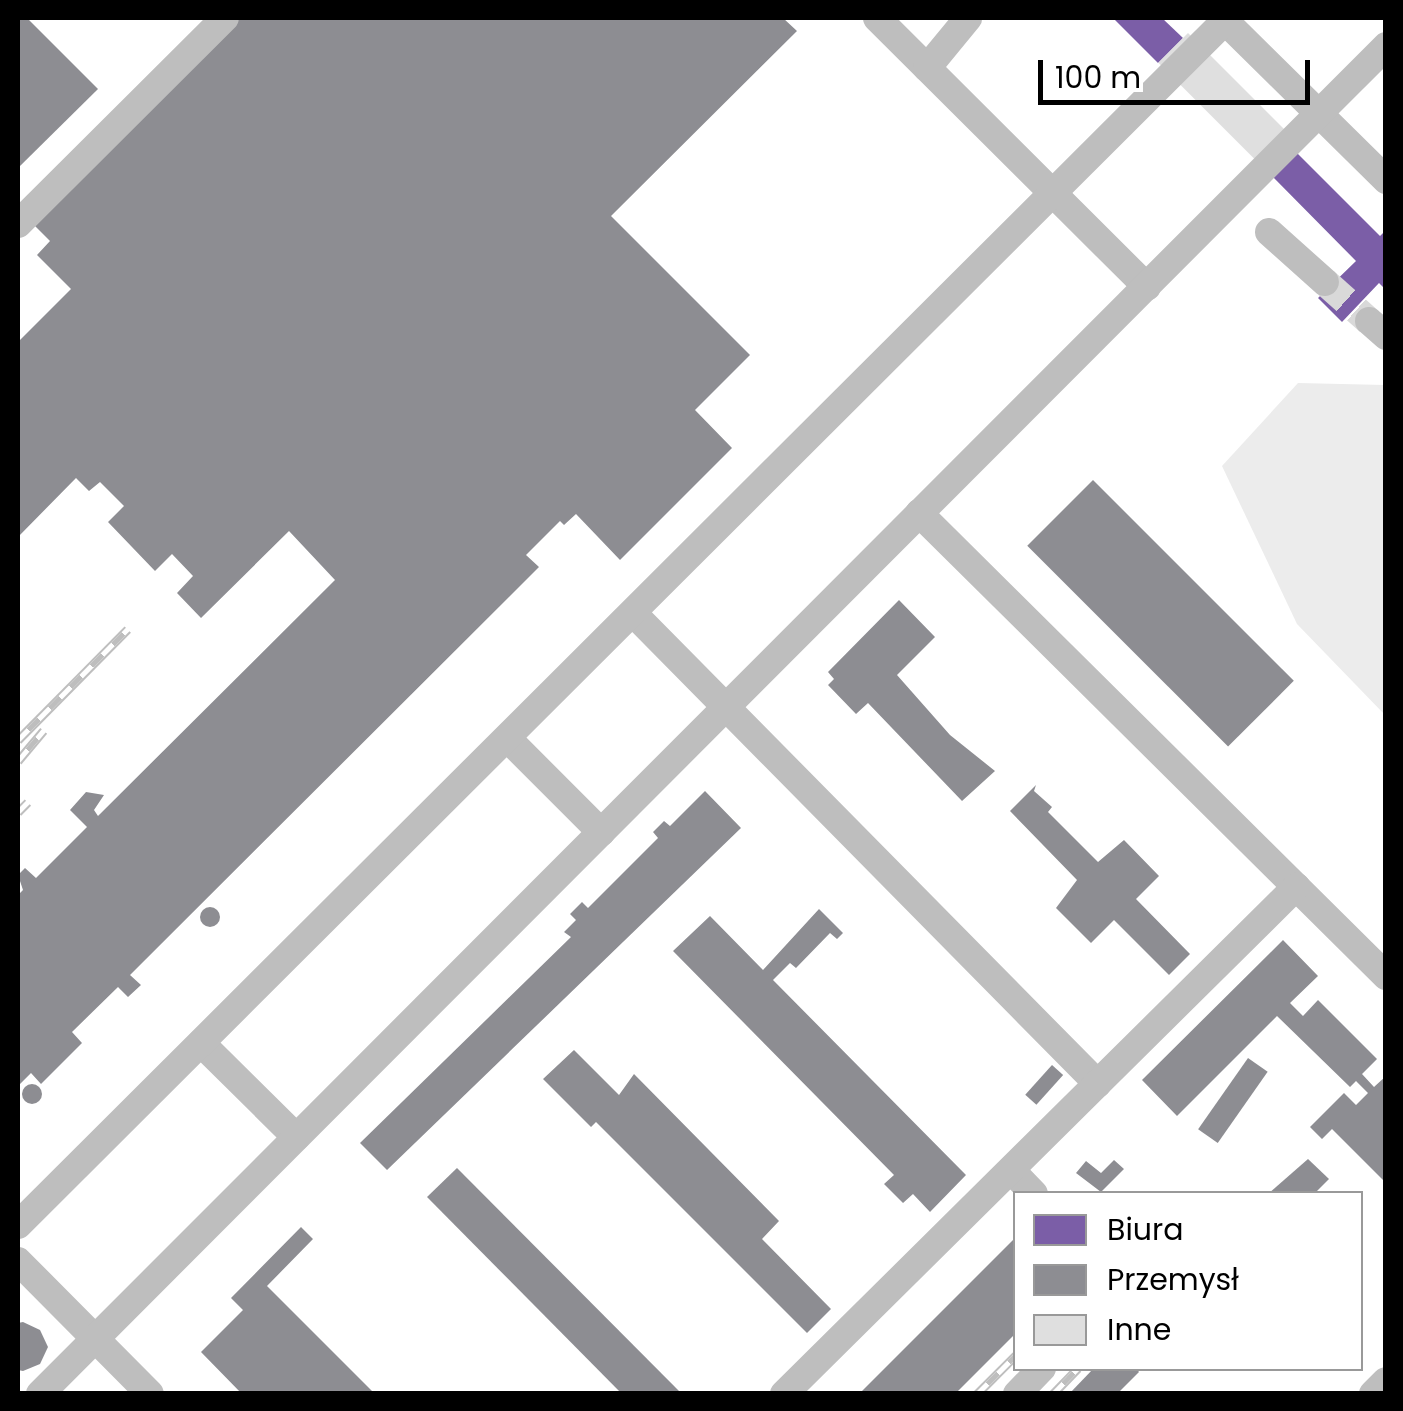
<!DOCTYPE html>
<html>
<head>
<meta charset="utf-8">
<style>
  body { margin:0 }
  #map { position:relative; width:1403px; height:1411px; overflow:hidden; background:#fff; font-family:Poppins,sans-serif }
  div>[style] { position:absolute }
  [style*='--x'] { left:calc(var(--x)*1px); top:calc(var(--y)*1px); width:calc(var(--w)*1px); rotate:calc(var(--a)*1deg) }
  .green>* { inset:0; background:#ececec }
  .offices>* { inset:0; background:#7b5ea7 }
  .industry>* { inset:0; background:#8d8d92; transform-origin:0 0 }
  .round { border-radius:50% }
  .building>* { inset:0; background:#dfdfdf; transform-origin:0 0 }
  .minor-tunnel>* { height:28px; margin-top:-14px; transform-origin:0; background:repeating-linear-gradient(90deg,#d9d9d9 0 28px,transparent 0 42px) }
  .minor>* { height:28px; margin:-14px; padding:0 14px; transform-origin:14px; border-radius:14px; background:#bebebe }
  .rail>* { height:9px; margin-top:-4.5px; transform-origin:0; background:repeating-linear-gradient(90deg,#fff 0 15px,#bebebe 0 30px); box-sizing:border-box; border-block:2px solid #bebebe }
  span { translate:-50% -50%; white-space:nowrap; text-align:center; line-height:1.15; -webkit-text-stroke:10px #fff; paint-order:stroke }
  .frame { position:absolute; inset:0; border:20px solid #000; pointer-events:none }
  .legend { position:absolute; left:1013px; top:1191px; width:350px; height:180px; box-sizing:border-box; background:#fff; border:2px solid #999; margin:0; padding:12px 18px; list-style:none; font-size:30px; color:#000 }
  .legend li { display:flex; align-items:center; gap:20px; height:50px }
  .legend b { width:50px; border:2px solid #999 }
  .scale { position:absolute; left:1038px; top:60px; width:272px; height:45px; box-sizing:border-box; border:5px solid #000; border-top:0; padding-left:12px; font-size:30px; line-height:35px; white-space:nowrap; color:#000; -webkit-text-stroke:8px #fff; paint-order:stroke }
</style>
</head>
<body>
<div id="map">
  <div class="green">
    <div style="clip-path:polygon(1298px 383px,1385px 385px,1385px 715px,1297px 624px,1222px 466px)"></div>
  </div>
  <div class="offices">
    <div style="clip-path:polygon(1113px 18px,1162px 18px,1183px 38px,1158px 63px)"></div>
    <div style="clip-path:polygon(1297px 153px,1380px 236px,1386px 230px,1386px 290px,1379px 283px,1342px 322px,1318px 298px,1356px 261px,1273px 177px)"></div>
  </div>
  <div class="industry">
    <div style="clip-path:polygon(18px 18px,27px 18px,98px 89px,18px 168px)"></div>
    <div style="clip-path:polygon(234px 18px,783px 18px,797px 31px,611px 216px,750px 355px,695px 410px,732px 448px,620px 560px,576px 514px,564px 525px,560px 521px,526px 555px,539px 567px,130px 975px,141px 985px,128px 997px,118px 987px,72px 1032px,82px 1043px,41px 1084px,31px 1073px,18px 1086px,18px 895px,23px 890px,18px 875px,25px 868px,36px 878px,87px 827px,70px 810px,86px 792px,104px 795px,94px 810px,98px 816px,335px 580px,289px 531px,201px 618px,177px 593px,193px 576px,172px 554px,155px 571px,108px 522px,124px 506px,100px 482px,89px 491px,76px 478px,18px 537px,18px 342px,71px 289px,37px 255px,50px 241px,30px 221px)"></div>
    <div style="left:1093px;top:480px;width:284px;height:93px;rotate:45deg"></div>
    <div style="clip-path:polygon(899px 600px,935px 637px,897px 675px,950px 735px,995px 771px,962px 801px,868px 703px,856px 714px,828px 685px,834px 679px,828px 672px)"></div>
    <div style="clip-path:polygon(1036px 785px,1034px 791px,1052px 807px,1048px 812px,1098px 862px,1124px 840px,1159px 876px,1136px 899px,1190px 954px,1169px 975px,1114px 920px,1091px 943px,1056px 908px,1077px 880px,1010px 811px)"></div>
    <div style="clip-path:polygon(705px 791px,741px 828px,387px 1170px,360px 1143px,571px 937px,564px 932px,576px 920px,570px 914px,582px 902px,588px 908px,658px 838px,653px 832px,664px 821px,670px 826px)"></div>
    <div class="round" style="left:200px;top:907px;width:20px;height:20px"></div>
    <div style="clip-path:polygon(819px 909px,843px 933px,837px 939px,830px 933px,796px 968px,790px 963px,773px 980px,966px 1175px,930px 1212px,913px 1194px,903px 1203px,884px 1184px,894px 1175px,673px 951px,710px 916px,763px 970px)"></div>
    <div style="clip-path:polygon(1283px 940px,1318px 976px,1290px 1003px,1303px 1016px,1318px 1000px,1377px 1059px,1362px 1074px,1374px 1087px,1386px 1076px,1386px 1183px,1332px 1129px,1322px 1139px,1310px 1127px,1344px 1093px,1356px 1105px,1368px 1093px,1356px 1081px,1350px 1087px,1277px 1016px,1177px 1116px,1142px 1080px)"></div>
    <div style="clip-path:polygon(574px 1050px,619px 1095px,634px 1074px,779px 1221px,762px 1239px,831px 1309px,807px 1333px,596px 1122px,591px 1127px,543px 1079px)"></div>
    <div style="left:1248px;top:1058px;width:24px;height:87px;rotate:35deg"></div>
    <div style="left:1052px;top:1065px;width:15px;height:40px;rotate:42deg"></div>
    <div class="round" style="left:22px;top:1084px;width:20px;height:20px"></div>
    <div style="clip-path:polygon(1308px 1159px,1329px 1179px,1314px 1194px,1268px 1194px)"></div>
    <div style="clip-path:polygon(1114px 1160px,1124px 1169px,1101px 1192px,1076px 1173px,1086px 1161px,1101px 1173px)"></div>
    <div style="clip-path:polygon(457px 1168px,682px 1394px,622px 1394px,427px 1197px)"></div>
    <div style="clip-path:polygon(301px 1227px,313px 1239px,267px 1286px,375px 1394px,242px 1394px,201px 1352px,243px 1310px,231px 1298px)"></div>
    <div style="clip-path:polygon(1016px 1237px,1016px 1333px,955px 1394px,859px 1394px)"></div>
    <div style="clip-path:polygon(23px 1322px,40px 1330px,48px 1347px,40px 1364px,23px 1371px,18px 1370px,18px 1323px)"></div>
    <div style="clip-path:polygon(1094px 1368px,1136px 1368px,1139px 1372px,1117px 1394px,1069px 1394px)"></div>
  </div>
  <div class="building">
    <div style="left:1188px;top:33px;width:162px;height:42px;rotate:45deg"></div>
  </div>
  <div class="minor-tunnel">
    <div style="--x:1325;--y:282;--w:59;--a:41.6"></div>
  </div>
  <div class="minor">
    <div style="--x:877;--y:18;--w:381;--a:44.9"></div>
    <div style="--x:1222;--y:18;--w:231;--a:44.6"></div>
    <div style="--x:927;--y:68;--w:65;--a:-50.6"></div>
    <div style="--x:18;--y:224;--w:292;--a:-44.9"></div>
    <div style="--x:1269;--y:232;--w:75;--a:41.8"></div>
    <div style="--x:1369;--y:321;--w:23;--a:41"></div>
    <div style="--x:919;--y:513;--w:658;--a:44.75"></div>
    <div style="--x:634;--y:614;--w:660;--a:45.37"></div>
    <div style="--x:508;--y:739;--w:132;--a:45"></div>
    <div style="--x:201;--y:1043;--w:134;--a:44.7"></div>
    <div style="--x:1011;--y:1170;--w:33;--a:46"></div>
    <div style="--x:18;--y:1225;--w:1709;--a:-44.93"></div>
    <div style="--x:18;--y:1261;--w:187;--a:45.2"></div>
    <div style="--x:40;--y:1394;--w:1905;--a:-45.04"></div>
    <div style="--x:784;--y:1394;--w:721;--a:-44.72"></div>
    <div style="--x:1017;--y:1394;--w:36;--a:-46"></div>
    <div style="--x:1373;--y:1394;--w:18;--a:-45"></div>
  </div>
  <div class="rail">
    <div style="--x:18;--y:740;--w:156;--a:-45.3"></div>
    <div style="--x:18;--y:761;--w:40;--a:-50"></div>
    <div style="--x:18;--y:812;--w:14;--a:-45"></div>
    <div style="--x:977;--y:1394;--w:55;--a:-45"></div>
    <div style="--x:1053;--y:1394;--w:36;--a:-46"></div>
  </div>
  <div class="frame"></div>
  <ul class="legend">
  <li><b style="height:28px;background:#7b5ea7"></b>Biura</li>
  <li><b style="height:28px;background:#8d8d92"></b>Przemysł</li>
  <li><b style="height:28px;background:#dfdfdf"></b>Inne</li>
  </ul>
  <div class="scale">100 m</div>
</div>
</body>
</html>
